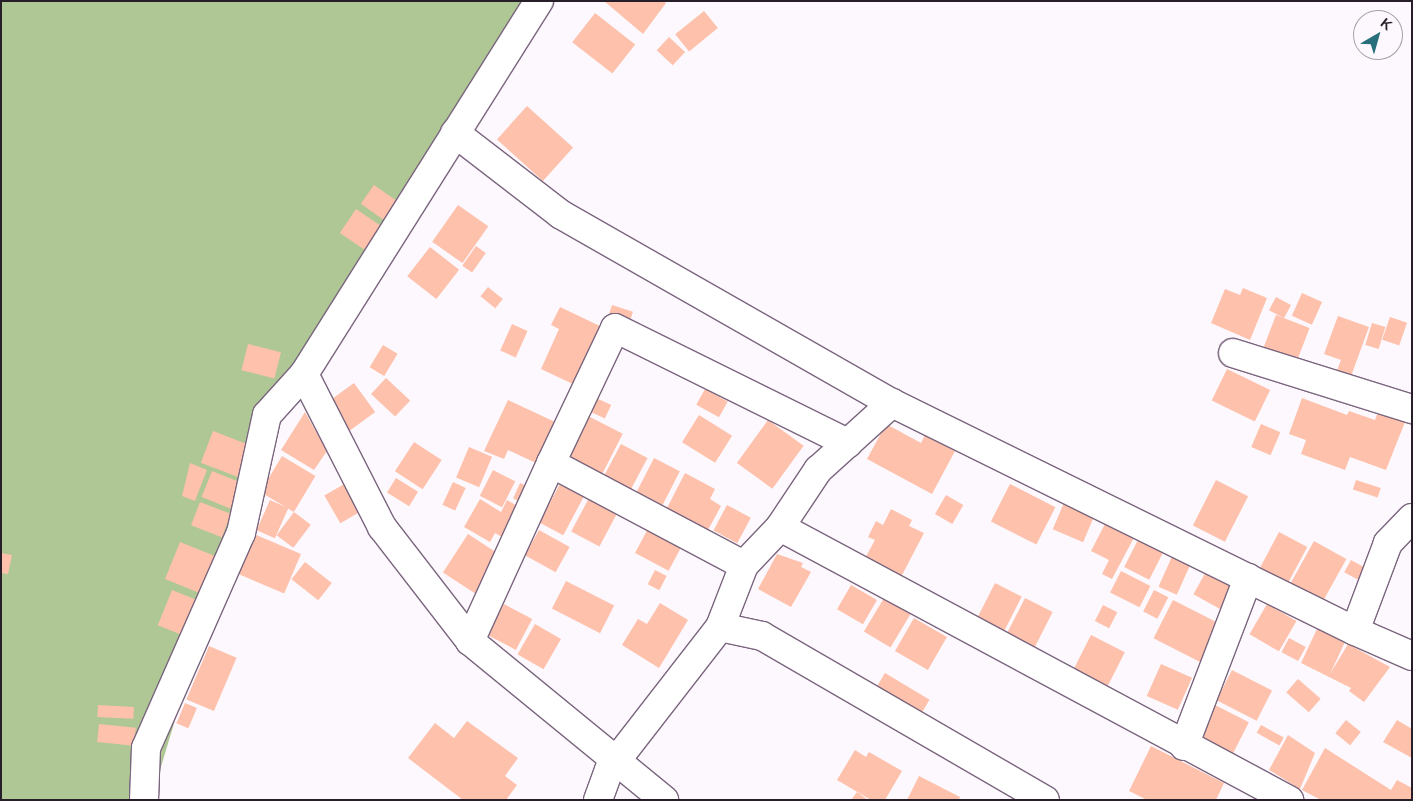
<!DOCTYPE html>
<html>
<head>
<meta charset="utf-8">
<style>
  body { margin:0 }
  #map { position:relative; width:1413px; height:801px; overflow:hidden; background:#fdf8fd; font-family:Arial,sans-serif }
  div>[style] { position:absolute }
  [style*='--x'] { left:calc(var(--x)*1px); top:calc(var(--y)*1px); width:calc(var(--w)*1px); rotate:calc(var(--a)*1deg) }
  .forest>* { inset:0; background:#aec794 }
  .building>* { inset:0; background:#fdc1ac; transform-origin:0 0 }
  .roads { filter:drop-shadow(1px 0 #7a657e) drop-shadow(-1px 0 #7a657e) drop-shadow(0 1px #7a657e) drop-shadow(0 -1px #7a657e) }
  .minor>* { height:28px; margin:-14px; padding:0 14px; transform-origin:14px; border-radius:14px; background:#fff }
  span { translate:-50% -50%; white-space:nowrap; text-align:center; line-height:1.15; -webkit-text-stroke:4px #fdf8fd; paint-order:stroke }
  .frame { position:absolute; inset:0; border:2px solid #271e29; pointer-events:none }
  .north { position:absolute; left:1353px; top:10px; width:50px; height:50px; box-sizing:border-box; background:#fdf8fd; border:1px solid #a7a1a8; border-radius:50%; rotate:38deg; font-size:14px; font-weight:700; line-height:20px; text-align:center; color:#271e29 }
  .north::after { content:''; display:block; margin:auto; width:18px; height:22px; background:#276f7a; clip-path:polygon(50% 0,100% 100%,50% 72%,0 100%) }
</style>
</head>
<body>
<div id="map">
  <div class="forest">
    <div style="clip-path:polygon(1px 1px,532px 1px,267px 415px,151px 800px,1px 800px)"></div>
  </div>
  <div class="building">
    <div style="clip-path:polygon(604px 1px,664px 1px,666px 3px,643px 34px)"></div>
    <div style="left:704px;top:11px;width:22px;height:37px;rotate:51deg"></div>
    <div style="left:595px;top:13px;width:51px;height:37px;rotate:38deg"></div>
    <div style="left:669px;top:37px;width:22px;height:18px;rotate:43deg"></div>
    <div style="left:527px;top:106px;width:62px;height:45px;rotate:42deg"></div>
    <div style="left:374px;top:185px;width:32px;height:23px;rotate:35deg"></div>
    <div style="left:458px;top:205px;width:37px;height:45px;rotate:35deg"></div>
    <div style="left:356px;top:209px;width:34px;height:29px;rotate:34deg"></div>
    <div style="left:476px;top:246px;width:12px;height:24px;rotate:35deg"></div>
    <div style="left:430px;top:247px;width:37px;height:37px;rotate:38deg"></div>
    <div style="left:488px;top:287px;width:19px;height:12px;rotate:39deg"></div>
    <div style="clip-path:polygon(1243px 288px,1267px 298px,1250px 340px,1211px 323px,1225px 289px,1240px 295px)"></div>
    <div style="left:1302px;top:293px;width:22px;height:25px;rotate:24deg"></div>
    <div style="left:1276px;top:297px;width:17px;height:15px;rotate:28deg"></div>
    <div style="left:612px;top:305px;width:22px;height:15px;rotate:18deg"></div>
    <div style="clip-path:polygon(560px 307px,602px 327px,575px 385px,541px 369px,559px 329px,551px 325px)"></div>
    <div style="left:1276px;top:315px;width:36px;height:35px;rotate:21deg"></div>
    <div style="clip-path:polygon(1338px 316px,1369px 327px,1350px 379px,1336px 373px,1341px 360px,1324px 354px)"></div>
    <div style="left:1390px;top:317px;width:18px;height:24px;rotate:19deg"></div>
    <div style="left:1372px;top:323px;width:14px;height:23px;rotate:17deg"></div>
    <div style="left:512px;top:324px;width:17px;height:29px;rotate:24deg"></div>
    <div style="left:248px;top:344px;width:34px;height:27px;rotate:14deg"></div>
    <div style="left:383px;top:345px;width:17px;height:26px;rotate:31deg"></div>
    <div style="left:1227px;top:369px;width:48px;height:35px;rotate:26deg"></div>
    <div style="left:386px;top:378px;width:33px;height:22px;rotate:43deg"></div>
    <div style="left:354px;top:383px;width:36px;height:32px;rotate:54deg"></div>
    <div style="left:705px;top:389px;width:26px;height:18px;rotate:29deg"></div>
    <div style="left:594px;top:397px;width:19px;height:15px;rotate:25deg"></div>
    <div style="clip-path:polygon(1302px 398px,1347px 415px,1349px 411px,1375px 420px,1378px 412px,1405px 422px,1386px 470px,1350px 457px,1345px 470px,1301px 454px,1306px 440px,1289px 434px)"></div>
    <div style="clip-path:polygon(508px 400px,555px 422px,536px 463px,508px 450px,504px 459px,484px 451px)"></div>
    <div style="clip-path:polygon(305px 412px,327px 451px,314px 470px,281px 450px)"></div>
    <div style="left:699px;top:415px;width:39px;height:32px;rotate:32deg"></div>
    <div style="left:588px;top:416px;width:39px;height:52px;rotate:27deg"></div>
    <div style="left:768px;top:420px;width:44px;height:53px;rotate:36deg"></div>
    <div style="clip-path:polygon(886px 424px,921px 443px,925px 435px,955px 451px,932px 494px,867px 459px)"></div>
    <div style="left:1261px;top:424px;width:21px;height:25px;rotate:23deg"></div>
    <div style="left:213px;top:431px;width:39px;height:34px;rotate:21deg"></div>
    <div style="left:414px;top:442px;width:33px;height:35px;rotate:33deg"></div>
    <div style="left:621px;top:444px;width:30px;height:38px;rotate:28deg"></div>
    <div style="left:469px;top:447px;width:25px;height:33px;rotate:23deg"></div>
    <div style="left:282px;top:456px;width:39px;height:42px;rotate:31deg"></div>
    <div style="left:654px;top:458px;width:29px;height:38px;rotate:27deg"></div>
    <div style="clip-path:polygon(190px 463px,207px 470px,195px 501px,182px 496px)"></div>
    <div style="left:493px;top:470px;width:25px;height:29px;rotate:27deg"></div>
    <div style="left:212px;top:471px;width:31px;height:28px;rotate:22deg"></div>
    <div style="clip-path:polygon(685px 473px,715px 489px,710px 499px,721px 506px,708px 530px,667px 508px)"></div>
    <div style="left:396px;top:478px;width:26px;height:17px;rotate:32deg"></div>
    <div style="left:1216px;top:480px;width:36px;height:51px;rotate:27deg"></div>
    <div style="left:1356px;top:480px;width:26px;height:10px;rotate:18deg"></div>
    <div style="left:453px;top:482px;width:14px;height:25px;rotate:25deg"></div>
    <div style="left:561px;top:482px;width:27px;height:46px;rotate:28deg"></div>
    <div style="left:346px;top:483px;width:32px;height:25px;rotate:60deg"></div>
    <div style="left:520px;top:483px;width:12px;height:17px;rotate:24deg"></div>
    <div style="left:1010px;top:484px;width:51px;height:42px;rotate:27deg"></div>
    <div style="left:946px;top:495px;width:20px;height:22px;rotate:30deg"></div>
    <div style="left:589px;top:498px;width:32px;height:38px;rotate:28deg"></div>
    <div style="left:1066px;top:498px;width:33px;height:34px;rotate:23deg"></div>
    <div style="clip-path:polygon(480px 499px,501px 512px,507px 500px,524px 510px,507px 540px,495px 533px,490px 542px,464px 527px)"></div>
    <div style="left:270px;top:500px;width:20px;height:33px;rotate:24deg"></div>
    <div style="left:200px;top:502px;width:33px;height:25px;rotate:21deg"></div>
    <div style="left:727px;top:505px;width:27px;height:29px;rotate:28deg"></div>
    <div style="clip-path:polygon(891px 509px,912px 520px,909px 526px,924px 533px,900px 579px,864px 560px,875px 540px,868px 537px,876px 521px,883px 525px)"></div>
    <div style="left:294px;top:512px;width:21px;height:29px;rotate:37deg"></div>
    <div style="clip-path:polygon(1108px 518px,1137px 532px,1112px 579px,1102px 574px,1109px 560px,1091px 551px)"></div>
    <div style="left:651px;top:523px;width:38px;height:34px;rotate:28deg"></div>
    <div style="left:539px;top:530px;width:35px;height:29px;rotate:29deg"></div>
    <div style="left:1279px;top:532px;width:32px;height:42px;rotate:28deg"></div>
    <div style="left:254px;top:534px;width:51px;height:43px;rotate:23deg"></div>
    <div style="left:468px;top:534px;width:38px;height:46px;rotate:33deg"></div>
    <div style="left:1141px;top:534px;width:28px;height:37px;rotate:27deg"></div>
    <div style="left:1314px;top:541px;width:37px;height:50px;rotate:29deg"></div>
    <div style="left:180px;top:542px;width:41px;height:40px;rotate:22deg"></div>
    <div style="left:1174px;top:552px;width:20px;height:38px;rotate:24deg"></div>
    <div style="clip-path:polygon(1px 553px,12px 555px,8px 574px,1px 573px)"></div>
    <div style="clip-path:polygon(777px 554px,803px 563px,801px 567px,811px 572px,791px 607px,758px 589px)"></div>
    <div style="left:1351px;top:560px;width:26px;height:14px;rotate:29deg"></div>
    <div style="left:305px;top:562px;width:34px;height:22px;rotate:38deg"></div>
    <div style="left:1208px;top:568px;width:35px;height:30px;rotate:29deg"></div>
    <div style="left:655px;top:570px;width:13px;height:16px;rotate:27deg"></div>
    <div style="left:1121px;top:571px;width:33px;height:24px;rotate:27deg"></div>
    <div style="left:566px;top:581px;width:54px;height:31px;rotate:27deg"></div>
    <div style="left:995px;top:583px;width:30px;height:40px;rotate:27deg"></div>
    <div style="left:851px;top:585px;width:30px;height:28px;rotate:30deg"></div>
    <div style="left:172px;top:590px;width:31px;height:38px;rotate:22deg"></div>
    <div style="left:1154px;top:590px;width:16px;height:24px;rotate:27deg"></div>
    <div style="left:884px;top:598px;width:31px;height:39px;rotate:31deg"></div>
    <div style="left:1025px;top:598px;width:31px;height:43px;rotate:27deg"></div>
    <div style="left:1173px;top:600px;width:54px;height:43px;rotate:27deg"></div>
    <div style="clip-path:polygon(660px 603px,688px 620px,659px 668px,622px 645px,638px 619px,647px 624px)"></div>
    <div style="left:504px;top:604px;width:32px;height:35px;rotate:28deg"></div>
    <div style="left:1267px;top:604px;width:34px;height:35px;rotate:30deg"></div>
    <div style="left:1103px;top:605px;width:16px;height:18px;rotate:27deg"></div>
    <div style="left:914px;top:618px;width:38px;height:38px;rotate:30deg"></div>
    <div style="left:535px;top:624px;width:30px;height:35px;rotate:30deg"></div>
    <div style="clip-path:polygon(1317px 629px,1345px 642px,1330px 674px,1348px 644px,1390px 667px,1364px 702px,1349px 691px,1351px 688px,1301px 663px)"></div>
    <div style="left:1091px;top:635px;width:38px;height:42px;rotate:27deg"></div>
    <div style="left:1289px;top:638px;width:19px;height:16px;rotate:28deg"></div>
    <div style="left:209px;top:646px;width:30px;height:58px;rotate:23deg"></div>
    <div style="left:1161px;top:664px;width:34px;height:35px;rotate:24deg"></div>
    <div style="left:1232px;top:670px;width:45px;height:34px;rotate:27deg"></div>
    <div style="left:885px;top:673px;width:52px;height:17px;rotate:31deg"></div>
    <div style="left:1298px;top:679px;width:30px;height:18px;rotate:41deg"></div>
    <div style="left:185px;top:703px;width:13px;height:22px;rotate:23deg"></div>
    <div style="left:98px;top:705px;width:36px;height:12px;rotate:3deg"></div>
    <div style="left:1215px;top:705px;width:38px;height:35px;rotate:27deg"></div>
    <div style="left:1346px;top:720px;width:19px;height:17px;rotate:39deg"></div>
    <div style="clip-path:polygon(1397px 720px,1412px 729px,1412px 758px,1383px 742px)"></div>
    <div style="clip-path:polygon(467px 721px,518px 758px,505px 776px,517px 785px,506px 800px,463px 800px,408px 758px,435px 723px,454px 738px)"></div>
    <div style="left:99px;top:724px;width:37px;height:18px;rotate:6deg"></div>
    <div style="left:1261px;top:725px;width:26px;height:9px;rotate:29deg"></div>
    <div style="clip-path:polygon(1288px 735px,1315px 753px,1300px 789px,1269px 770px)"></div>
    <div style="clip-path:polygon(1151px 746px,1224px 783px,1216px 800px,1147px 800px,1129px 791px)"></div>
    <div style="clip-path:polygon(1325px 748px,1391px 790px,1397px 780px,1412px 788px,1412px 800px,1321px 800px,1302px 790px)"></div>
    <div style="clip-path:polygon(855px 750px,866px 757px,869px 752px,902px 771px,885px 800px,871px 800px,837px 780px)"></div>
    <div style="clip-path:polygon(919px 776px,960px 797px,959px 800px,907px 800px)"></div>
    <div style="clip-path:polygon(857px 792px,868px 800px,851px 800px)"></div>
  </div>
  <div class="roads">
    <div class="minor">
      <div style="--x:455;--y:133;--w:133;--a:37.6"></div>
      <div style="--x:560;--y:214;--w:382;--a:29.7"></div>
      <div style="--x:1233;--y:353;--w:188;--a:17.4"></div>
      <div style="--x:304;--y:374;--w:172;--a:63"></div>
      <div style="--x:382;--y:527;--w:144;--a:52.3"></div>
      <div style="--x:470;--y:641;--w:251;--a:39.3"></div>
      <div style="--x:551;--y:463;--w:149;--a:-64.6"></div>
      <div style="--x:615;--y:328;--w:260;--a:26.3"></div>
      <div style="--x:1412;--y:518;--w:35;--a:134"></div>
      <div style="--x:1388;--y:543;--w:94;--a:110.6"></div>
      <div style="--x:1355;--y:631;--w:62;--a:23.7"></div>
      <div style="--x:780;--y:527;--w:578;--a:28.21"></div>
      <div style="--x:720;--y:627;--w:43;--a:12.1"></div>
      <div style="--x:762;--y:636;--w:327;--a:30.1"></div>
      <div style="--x:470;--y:641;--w:196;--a:-65.5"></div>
      <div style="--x:551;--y:463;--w:218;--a:27.9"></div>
      <div style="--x:1184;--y:746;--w:180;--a:-69.1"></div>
      <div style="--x:144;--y:800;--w:52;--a:-87.8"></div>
      <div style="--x:146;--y:748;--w:235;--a:-66.2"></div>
      <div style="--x:241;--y:533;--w:121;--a:-77.6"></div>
      <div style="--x:267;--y:415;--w:55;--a:-47.9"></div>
      <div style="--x:304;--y:374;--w:441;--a:-57.8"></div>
      <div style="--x:598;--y:800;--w:32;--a:-70"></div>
      <div style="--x:609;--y:770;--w:181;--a:-52.2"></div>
      <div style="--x:720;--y:627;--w:66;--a:-68.8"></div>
      <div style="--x:744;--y:565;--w:52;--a:-46.5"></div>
      <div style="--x:780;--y:527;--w:69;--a:-56.3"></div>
      <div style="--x:818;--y:470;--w:100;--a:-42.2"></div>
      <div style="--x:892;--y:403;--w:516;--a:26.22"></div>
    </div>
  </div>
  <div class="frame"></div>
  <div class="north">K</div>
</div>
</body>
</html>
